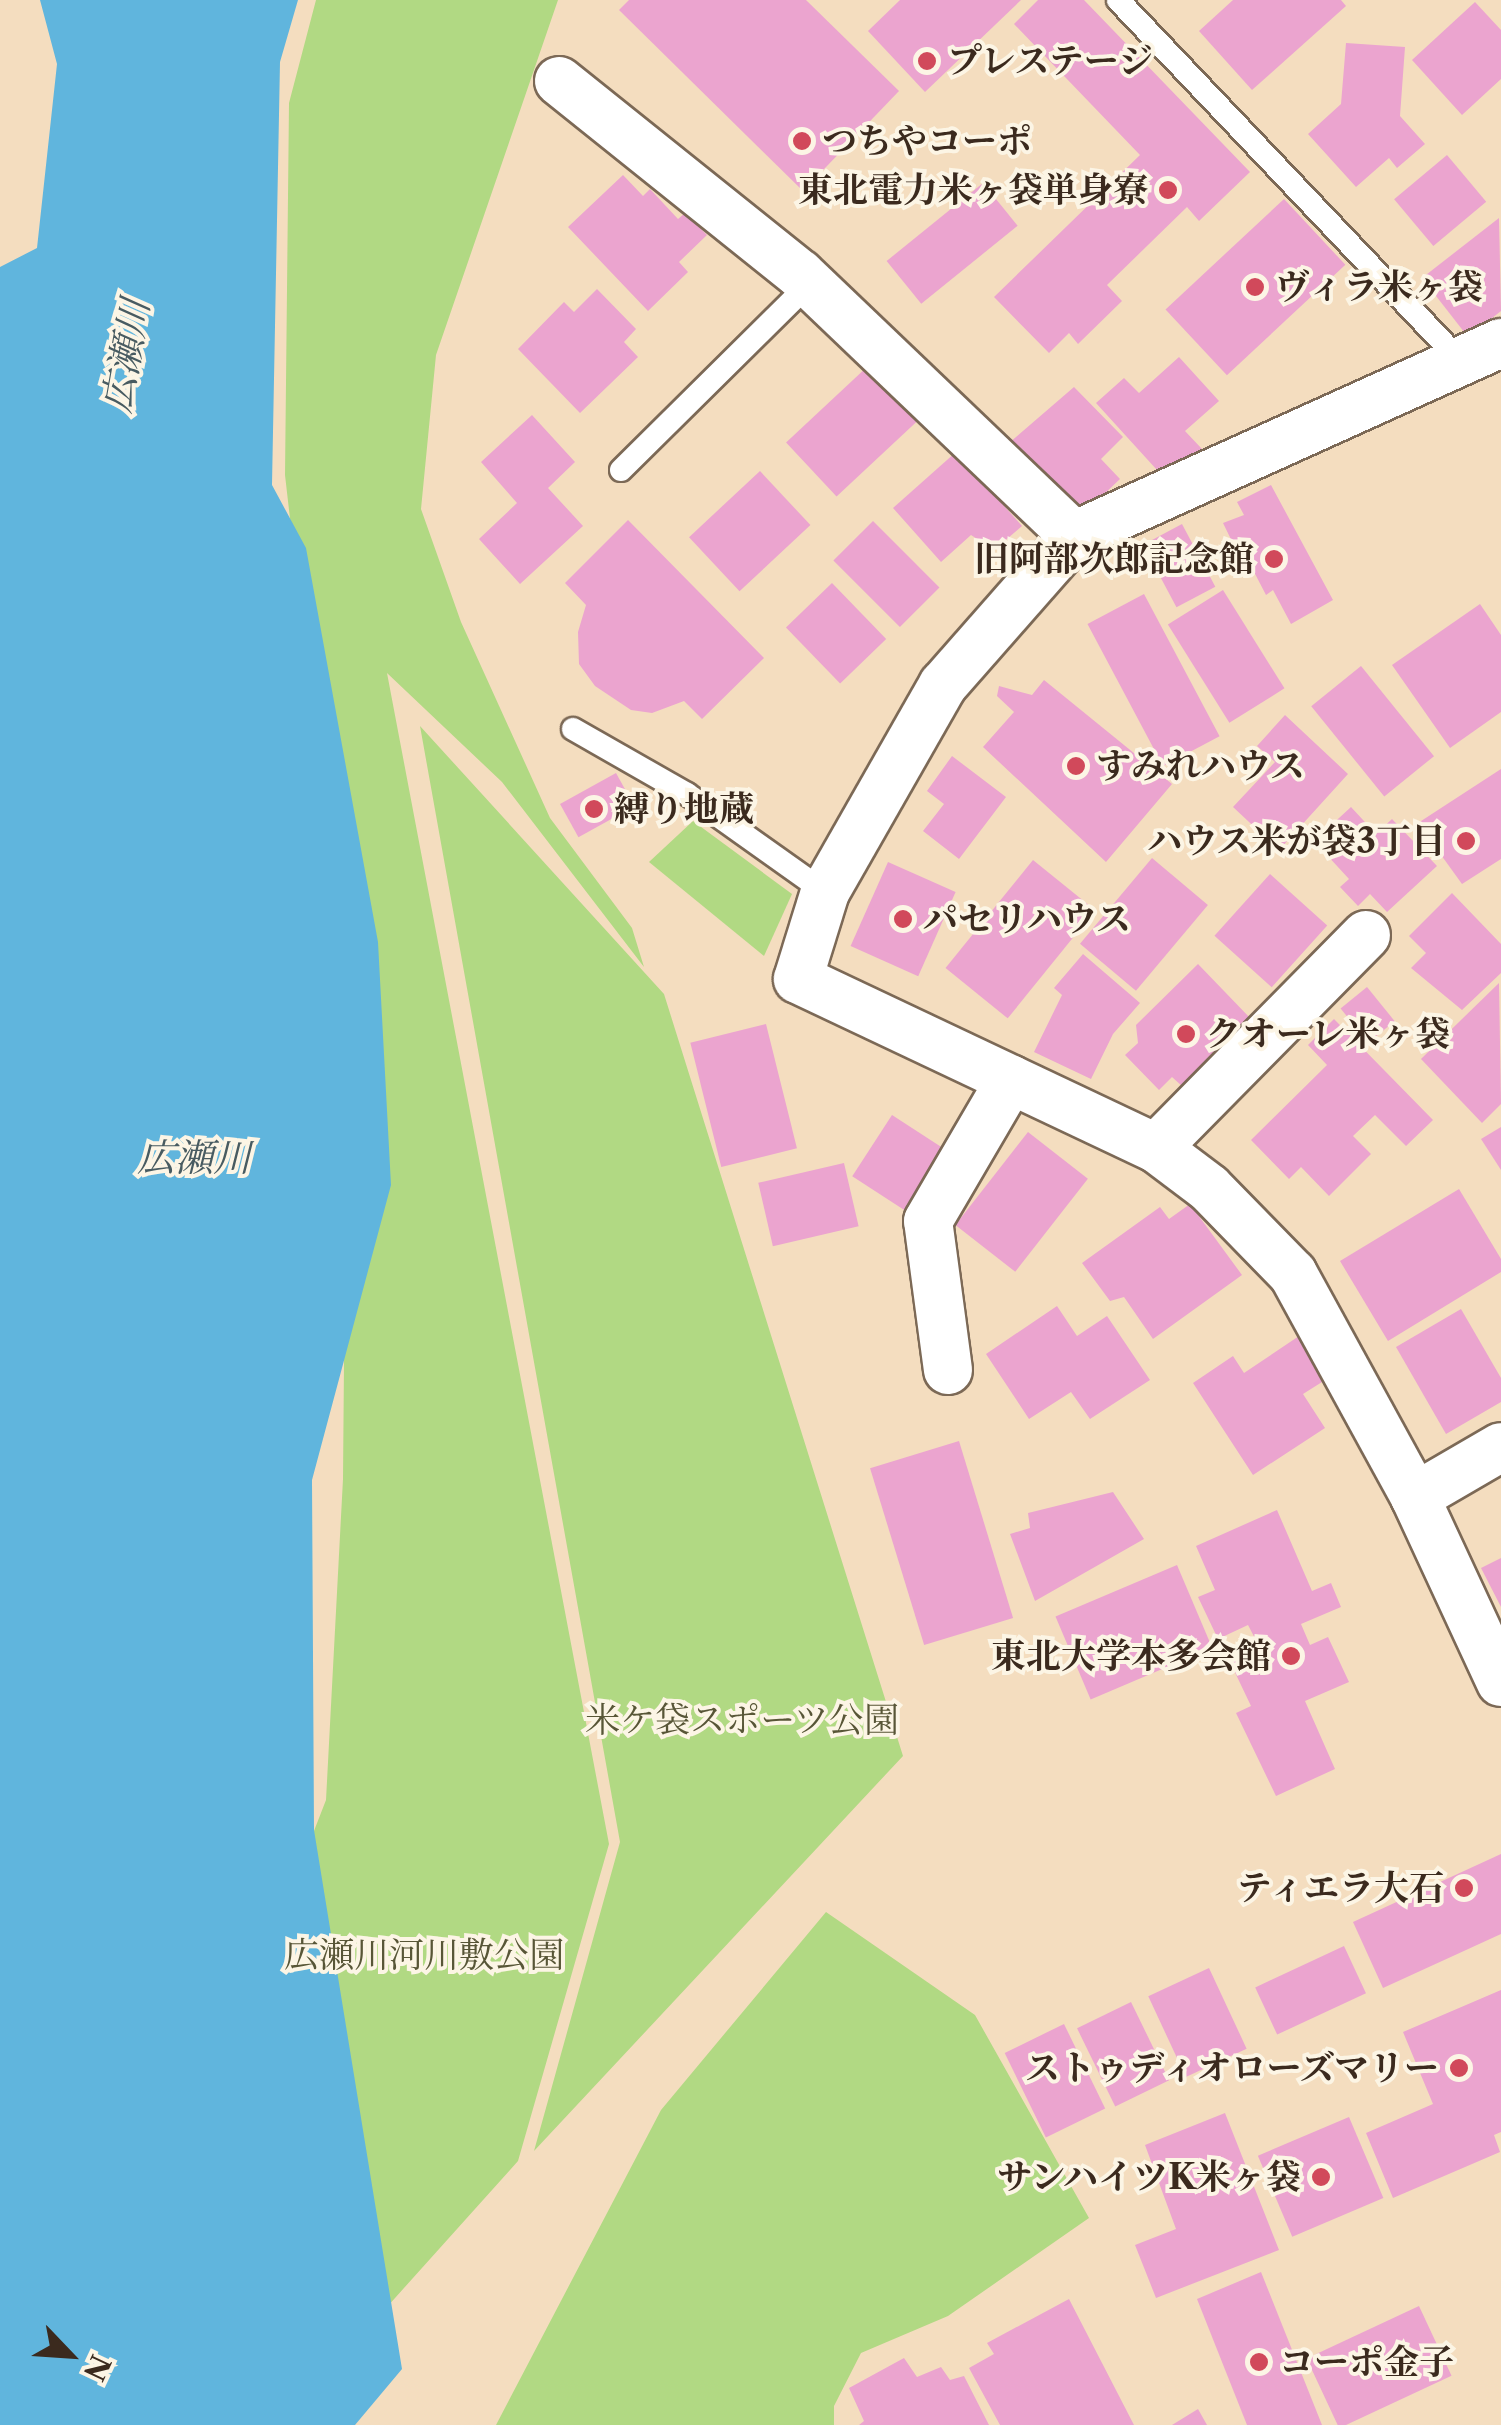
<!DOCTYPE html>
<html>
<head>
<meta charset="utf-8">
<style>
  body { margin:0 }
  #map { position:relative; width:1501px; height:2425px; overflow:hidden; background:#f4ddbf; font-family:"Libre Caslon Text","Noto Serif JP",serif }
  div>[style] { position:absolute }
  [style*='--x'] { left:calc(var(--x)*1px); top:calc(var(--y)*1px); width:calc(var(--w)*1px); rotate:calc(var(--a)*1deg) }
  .green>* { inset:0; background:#b1d983 }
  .water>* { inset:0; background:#60b5dd }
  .building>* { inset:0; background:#eba4cf; transform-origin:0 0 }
  .roads { filter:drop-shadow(2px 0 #7c6956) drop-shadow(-2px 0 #7c6956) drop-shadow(0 2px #7c6956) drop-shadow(0 -2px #7c6956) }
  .lane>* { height:22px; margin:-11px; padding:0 11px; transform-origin:11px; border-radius:11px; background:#fff }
  .street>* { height:48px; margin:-24px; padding:0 24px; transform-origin:24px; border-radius:24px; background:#fff }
  .dots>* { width:28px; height:28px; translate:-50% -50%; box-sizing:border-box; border:5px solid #fcf5e5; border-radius:50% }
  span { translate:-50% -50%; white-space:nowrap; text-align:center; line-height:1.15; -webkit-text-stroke:8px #fcf5e5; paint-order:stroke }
  .poi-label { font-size:35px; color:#3b2a1e; font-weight:700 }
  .left { translate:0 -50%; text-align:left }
  .right { translate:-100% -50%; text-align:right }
  .park-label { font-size:35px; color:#585637 }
  .water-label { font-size:38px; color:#485b61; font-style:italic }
  .north { position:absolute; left:20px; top:2305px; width:100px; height:100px; -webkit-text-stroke:8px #fcf5e5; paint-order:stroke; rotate:115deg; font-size:28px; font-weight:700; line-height:40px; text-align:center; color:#3b2a1e }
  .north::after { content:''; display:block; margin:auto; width:35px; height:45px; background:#3b2a1e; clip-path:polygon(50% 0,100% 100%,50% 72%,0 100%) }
</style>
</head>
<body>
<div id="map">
  <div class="green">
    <div style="clip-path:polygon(316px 0,558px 0,436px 355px,421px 509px,461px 622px,550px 818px,632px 928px,644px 967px,502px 782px,387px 673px,609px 1844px,518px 2161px,290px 2415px,272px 1939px,326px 1800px,343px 1479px,347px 1015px,285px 475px,289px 103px)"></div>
    <div style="clip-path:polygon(420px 726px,664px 994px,903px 1756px,534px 2151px,620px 1842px)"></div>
    <div style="clip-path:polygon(693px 821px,792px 894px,764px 956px,649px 862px)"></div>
    <div style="clip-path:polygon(826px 1912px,975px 2015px,1089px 2218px,948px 2316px,861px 2353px,834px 2406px,834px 2425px,496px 2425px,661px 2110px)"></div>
  </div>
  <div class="water">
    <div style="clip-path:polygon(40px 0,298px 0,280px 62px,272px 485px,306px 548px,378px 942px,391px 1185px,312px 1480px,314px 1830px,402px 2369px,355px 2425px,0 2425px,0 267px,37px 248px,57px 64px)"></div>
  </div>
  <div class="building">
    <div style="clip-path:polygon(629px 0,806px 0,899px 91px,803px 191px,619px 10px)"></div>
    <div style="clip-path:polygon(900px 0,1021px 0,925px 92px,868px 31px)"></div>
    <div style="clip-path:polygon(1038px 0,1084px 0,1250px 172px,1199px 221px,1187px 207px,1107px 285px,1122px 301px,1078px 344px,1069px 333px,1049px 353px,994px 297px,1140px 155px,1014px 24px)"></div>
    <div style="clip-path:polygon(1233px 0,1341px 0,1346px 6px,1252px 90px,1199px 31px)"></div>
    <div style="clip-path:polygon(1475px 2px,1501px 30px,1501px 79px,1462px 115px,1412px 60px)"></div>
    <div style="clip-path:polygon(1346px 43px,1405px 47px,1400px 116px,1425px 144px,1397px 168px,1389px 158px,1356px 187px,1308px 134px,1341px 104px)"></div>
    <div style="left:1447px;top:155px;width:61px;height:69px;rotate:50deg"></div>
    <div style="clip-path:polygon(623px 175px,643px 196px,650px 189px,678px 219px,685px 213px,707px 235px,679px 262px,688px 272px,648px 311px,568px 227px)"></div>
    <div style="left:983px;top:183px;width:55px;height:124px;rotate:51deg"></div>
    <div style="left:1284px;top:199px;width:90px;height:162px;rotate:47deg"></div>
    <div style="clip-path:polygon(1499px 218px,1501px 311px,1468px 337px,1422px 278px)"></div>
    <div style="clip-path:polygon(597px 289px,636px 329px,624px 342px,638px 357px,580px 413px,518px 349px,564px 302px,574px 312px)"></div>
    <div style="clip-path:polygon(1179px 357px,1219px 401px,1185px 431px,1202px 449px,1167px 481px,1096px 403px,1124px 378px,1139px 393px)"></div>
    <div style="left:868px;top:366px;width:74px;height:112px;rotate:47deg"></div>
    <div style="clip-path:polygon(1074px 387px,1123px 437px,1101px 459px,1120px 479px,1078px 519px,1008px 444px)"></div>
    <div style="clip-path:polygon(532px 415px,575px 462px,548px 488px,583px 526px,520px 584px,479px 539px,517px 503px,481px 462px)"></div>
    <div style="clip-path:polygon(956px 452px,1022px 526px,994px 550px,971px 535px,941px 562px,893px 508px)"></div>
    <div style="left:760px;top:471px;width:74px;height:97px;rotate:47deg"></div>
    <div style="clip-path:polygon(1271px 485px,1333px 600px,1291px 624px,1273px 590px,1266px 595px,1252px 568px,1246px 570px,1223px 523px,1244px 515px,1237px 502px)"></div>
    <div style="clip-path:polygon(628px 520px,764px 658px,702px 719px,684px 701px,652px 713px,631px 710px,595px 686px,579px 664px,578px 632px,586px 605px,565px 583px)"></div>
    <div style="left:873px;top:521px;width:94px;height:56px;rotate:45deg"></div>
    <div style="left:1182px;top:524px;width:71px;height:44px;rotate:62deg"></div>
    <div style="left:832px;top:583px;width:78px;height:64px;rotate:46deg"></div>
    <div style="left:1223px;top:590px;width:116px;height:65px;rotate:58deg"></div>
    <div style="left:1144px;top:594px;width:161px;height:64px;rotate:62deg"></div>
    <div style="clip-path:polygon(1480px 604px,1501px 635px,1501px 712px,1450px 748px,1392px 665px)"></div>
    <div style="left:1361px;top:666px;width:116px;height:64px;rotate:51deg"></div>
    <div style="clip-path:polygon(1044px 680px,1172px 784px,1106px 862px,983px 747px,1014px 712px,997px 696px,999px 686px,1032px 695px)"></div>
    <div style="clip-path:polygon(1285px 715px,1348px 774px,1279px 850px,1233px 807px,1275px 762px,1257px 746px)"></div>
    <div style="clip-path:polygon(952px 756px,1006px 797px,959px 859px,923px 831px,944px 804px,927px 791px)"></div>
    <div style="clip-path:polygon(1501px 769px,1501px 859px,1462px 884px,1418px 823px)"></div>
    <div style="left:616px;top:773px;width:38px;height:64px;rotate:61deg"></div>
    <div style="clip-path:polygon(1351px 807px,1376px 834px,1392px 819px,1437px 866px,1387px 912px,1370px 894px,1358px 906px,1340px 887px,1349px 879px,1314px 841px)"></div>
    <div style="left:1152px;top:858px;width:73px;height:112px;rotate:40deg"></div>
    <div style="left:1033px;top:860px;width:80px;height:139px;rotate:39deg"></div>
    <div style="left:888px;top:862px;width:74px;height:92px;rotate:24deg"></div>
    <div style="left:1270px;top:874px;width:77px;height:83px;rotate:42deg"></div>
    <div style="clip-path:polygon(1452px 893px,1501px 944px,1501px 973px,1462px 1010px,1411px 968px,1426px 953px,1409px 936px)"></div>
    <div style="clip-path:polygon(1083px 954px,1140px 1003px,1113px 1034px,1091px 1079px,1034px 1052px,1062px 995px,1054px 988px)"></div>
    <div style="clip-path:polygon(1198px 964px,1251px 1019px,1183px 1087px,1172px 1077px,1159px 1090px,1125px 1055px,1138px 1043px,1136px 1025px)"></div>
    <div style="clip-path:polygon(1499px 983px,1501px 1104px,1482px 1123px,1421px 1059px)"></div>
    <div style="left:1367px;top:987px;width:44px;height:34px;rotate:51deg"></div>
    <div style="clip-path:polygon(1334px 1019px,1433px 1120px,1406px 1146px,1375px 1115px,1353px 1136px,1371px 1154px,1329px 1196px,1301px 1167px,1289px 1179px,1251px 1140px,1327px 1065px,1308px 1045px)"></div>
    <div style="left:766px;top:1024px;width:128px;height:78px;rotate:76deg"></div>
    <div style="left:892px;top:1115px;width:62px;height:73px;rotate:33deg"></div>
    <div style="clip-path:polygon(1501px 1127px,1501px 1170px,1481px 1139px)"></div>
    <div style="left:1028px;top:1132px;width:76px;height:118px;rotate:38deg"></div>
    <div style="left:844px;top:1163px;width:65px;height:88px;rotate:77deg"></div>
    <div style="clip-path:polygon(1459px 1189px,1501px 1259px,1501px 1272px,1388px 1341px,1340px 1261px)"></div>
    <div style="clip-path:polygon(1190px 1204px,1242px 1275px,1153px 1339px,1124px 1297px,1110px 1301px,1082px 1263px,1160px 1207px,1169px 1219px)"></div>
    <div style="clip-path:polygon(1057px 1306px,1077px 1336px,1107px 1316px,1150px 1380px,1090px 1419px,1071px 1392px,1029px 1419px,986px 1354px)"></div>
    <div style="clip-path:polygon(1461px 1309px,1501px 1378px,1501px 1402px,1446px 1434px,1396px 1347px)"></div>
    <div style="clip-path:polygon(1302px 1334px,1330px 1377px,1303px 1394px,1325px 1428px,1253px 1475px,1193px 1383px,1233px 1356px,1244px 1373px)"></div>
    <div style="left:959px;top:1441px;width:185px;height:93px;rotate:73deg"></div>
    <div style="clip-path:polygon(1113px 1492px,1144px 1539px,1035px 1601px,1010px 1534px,1030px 1528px,1028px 1513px)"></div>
    <div style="clip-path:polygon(1277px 1510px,1312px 1591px,1331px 1583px,1341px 1607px,1301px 1624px,1310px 1645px,1328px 1637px,1349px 1682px,1305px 1701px,1335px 1769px,1276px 1796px,1236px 1713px,1251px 1706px,1230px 1662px,1261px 1650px,1248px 1625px,1218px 1639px,1198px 1597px,1215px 1590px,1196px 1546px)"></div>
    <div style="clip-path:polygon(1501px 1558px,1501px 1607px,1481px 1568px)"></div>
    <div style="left:1177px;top:1565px;width:90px;height:132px;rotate:67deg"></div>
    <div style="clip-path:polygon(1501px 1854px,1501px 1934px,1383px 1988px,1353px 1922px)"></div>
    <div style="left:1344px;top:1946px;width:52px;height:98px;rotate:65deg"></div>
    <div style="left:1209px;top:1968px;width:89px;height:67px;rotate:65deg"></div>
    <div style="clip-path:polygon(1501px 1990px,1501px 2132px,1494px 2135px,1500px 2152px,1393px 2198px,1366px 2133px,1433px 2104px,1403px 2032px)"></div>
    <div style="left:1131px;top:2002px;width:87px;height:60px;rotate:64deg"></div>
    <div style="left:1064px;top:2024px;width:94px;height:66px;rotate:64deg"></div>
    <div style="clip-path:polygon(1225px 2113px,1279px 2250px,1156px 2298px,1135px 2245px,1176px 2229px,1145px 2145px)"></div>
    <div style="left:1349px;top:2117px;width:88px;height:99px;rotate:67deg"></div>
    <div style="clip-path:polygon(1261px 2272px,1322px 2425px,1247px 2425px,1197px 2299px)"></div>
    <div style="clip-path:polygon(1069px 2299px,1134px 2425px,1000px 2425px,969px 2368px,994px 2354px,987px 2343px)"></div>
    <div style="left:1419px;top:2306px;width:77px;height:124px;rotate:65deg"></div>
    <div style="clip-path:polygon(904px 2358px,917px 2377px,941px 2367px,950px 2380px,964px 2376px,989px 2425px,859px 2425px,864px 2421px,849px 2388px)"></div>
    <div style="clip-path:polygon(1198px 2409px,1207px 2425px,1172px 2425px)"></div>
  </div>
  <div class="roads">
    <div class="lane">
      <div style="--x:1118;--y:0;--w:499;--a:46.5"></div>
      <div style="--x:621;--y:470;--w:266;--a:-44.7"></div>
      <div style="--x:573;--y:729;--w:131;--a:29.7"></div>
      <div style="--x:687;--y:794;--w:169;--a:35.4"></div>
    </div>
    <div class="street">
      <div style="--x:559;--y:81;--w:309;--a:38.7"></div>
      <div style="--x:800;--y:274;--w:379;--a:43.7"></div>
      <div style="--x:1501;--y:343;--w:469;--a:155.7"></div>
      <div style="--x:1074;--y:536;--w:198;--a:131.3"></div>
      <div style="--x:943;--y:685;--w:238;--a:119.7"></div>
      <div style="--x:825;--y:892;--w:91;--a:107.2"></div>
      <div style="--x:798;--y:979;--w:396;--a:25.3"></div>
      <div style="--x:1156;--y:1148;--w:66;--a:37"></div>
      <div style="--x:1209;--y:1188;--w:120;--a:45.7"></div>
      <div style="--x:1293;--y:1274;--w:254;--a:61.3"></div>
      <div style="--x:1415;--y:1497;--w:204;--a:65.1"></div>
      <div style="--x:1156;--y:1148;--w:299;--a:-45.4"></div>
      <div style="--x:948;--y:1370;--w:150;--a:-97.6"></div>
      <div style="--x:928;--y:1221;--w:164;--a:-59.7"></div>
      <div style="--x:1415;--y:1497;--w:99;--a:-30.2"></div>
    </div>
  </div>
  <div class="dots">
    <div style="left:927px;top:61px;background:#d1495b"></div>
    <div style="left:802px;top:141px;background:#d1495b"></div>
    <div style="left:1168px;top:190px;background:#d1495b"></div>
    <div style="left:1255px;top:287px;background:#d1495b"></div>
    <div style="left:1274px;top:559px;background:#d1495b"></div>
    <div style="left:1076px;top:766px;background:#d1495b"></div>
    <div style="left:594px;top:809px;background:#d1495b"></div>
    <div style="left:1466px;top:841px;background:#d1495b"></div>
    <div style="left:903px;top:919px;background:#d1495b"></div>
    <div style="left:1186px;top:1034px;background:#d1495b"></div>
    <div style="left:1291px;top:1656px;background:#d1495b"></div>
    <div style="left:1464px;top:1888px;background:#d1495b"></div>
    <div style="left:1459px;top:2068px;background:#d1495b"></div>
    <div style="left:1321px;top:2177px;background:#d1495b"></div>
    <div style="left:1259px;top:2362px;background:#d1495b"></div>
  </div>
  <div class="poi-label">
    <span class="left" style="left:947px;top:61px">プレステージ</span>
    <span class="left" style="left:822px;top:141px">つちやコーポ</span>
    <span class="right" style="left:1148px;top:190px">東北電力米ヶ袋単身寮</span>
    <span class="left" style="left:1275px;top:287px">ヴィラ米ヶ袋</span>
    <span class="right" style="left:1254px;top:559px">旧阿部次郎記念館</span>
    <span class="left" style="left:1096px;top:766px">すみれハウス</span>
    <span class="left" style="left:614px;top:809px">縛り地蔵</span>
    <span class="right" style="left:1446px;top:841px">ハウス米が袋3丁目</span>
    <span class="left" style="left:923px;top:919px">パセリハウス</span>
    <span class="left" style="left:1206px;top:1034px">クオーレ米ヶ袋</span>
    <span class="right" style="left:1271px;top:1656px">東北大学本多会館</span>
    <span class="right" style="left:1444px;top:1888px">ティエラ大石</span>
    <span class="right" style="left:1439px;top:2068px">ストゥディオローズマリー</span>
    <span class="right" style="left:1301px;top:2177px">サンハイツK米ヶ袋</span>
    <span class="left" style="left:1279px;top:2362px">コーポ金子</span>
  </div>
  <div class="park-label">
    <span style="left:742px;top:1720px">米ケ袋スポーツ公園</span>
    <span style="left:424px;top:1955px">広瀬川河川敷公園</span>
  </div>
  <div class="water-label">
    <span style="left:126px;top:356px;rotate:-80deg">広瀬川</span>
    <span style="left:194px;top:1158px">広瀬川</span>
  </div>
  <div class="north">N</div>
</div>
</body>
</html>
